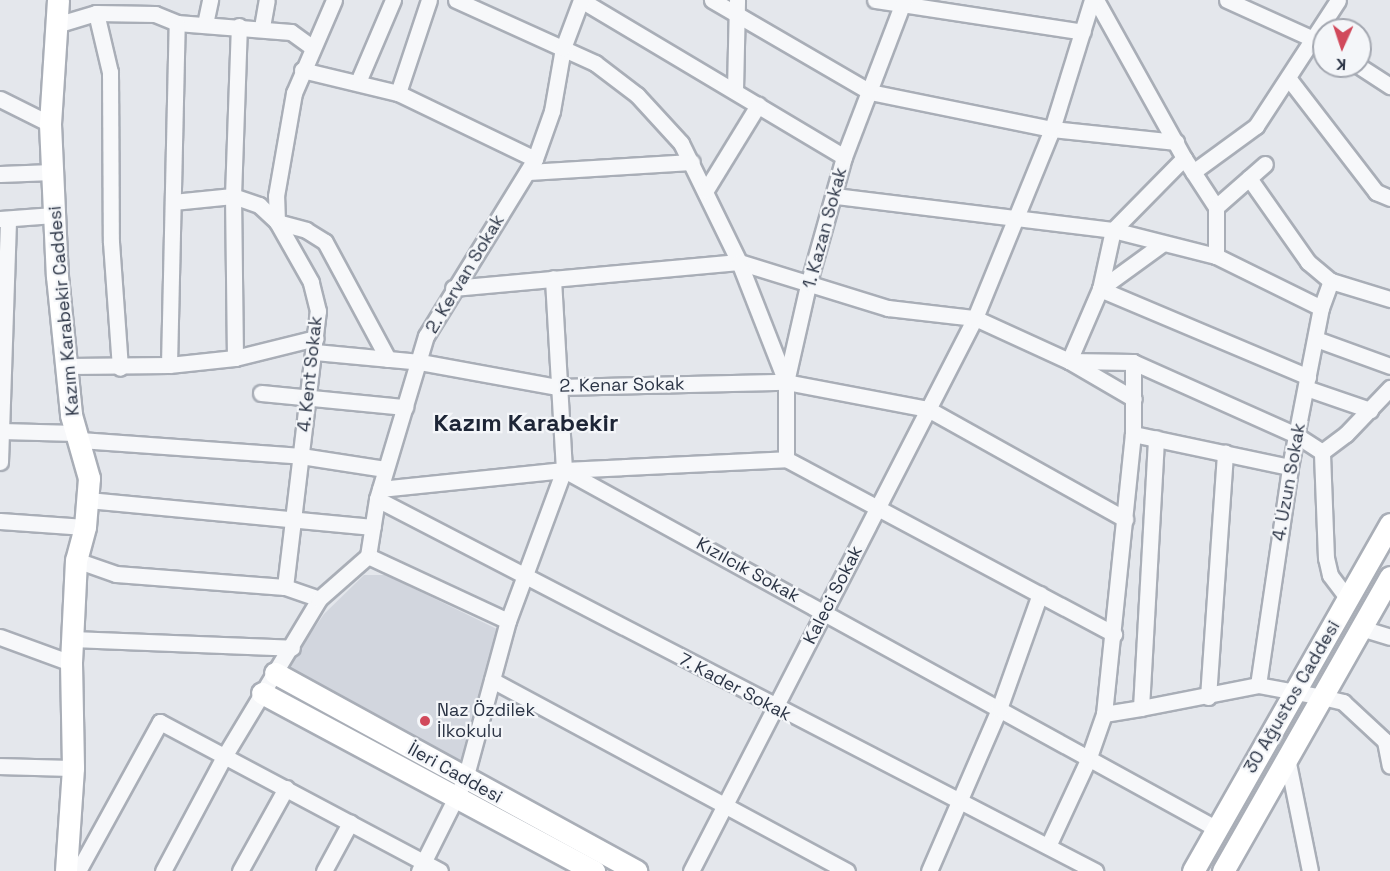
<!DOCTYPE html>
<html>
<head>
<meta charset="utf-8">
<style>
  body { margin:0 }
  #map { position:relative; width:1390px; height:871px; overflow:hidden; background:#e4e7ec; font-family:"Space Grotesk",sans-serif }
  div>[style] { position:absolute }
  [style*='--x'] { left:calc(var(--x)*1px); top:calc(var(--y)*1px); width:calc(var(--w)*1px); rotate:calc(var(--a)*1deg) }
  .built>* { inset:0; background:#d2d6de }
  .roads { filter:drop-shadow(2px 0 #a9aeb7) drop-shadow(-2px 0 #a9aeb7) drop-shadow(0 2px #a9aeb7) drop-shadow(0 -2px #a9aeb7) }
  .minor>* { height:15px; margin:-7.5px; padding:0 7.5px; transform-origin:7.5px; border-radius:7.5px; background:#f7f8fa }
  .secondary>* { height:21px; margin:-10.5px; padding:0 10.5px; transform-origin:10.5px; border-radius:10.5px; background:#fff }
  .dots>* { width:16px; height:16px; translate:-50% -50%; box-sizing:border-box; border:3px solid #f4f6f9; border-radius:50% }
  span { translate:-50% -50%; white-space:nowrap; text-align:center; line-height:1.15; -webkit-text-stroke:4.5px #f4f6f9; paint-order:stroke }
  .street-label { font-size:18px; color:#2b3445 }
  .poi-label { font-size:18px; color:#2b3445 }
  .left { translate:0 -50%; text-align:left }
  .district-label { font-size:24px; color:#1d2536; font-weight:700 }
  .north { position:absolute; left:1312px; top:18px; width:60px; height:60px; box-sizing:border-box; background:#f4f6f9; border:2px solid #a4a8b1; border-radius:50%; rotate:183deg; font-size:16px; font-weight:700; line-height:24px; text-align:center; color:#2b3445 }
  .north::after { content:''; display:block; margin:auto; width:21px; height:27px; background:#d1495b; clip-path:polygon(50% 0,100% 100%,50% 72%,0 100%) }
</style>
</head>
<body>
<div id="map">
  <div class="built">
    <div style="clip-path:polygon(364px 575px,386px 575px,501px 631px,463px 771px,284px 672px,324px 614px)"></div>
  </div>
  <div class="roads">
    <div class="minor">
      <div style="--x:456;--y:0;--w:153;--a:24.4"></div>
      <div style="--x:595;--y:63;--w:53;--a:37.3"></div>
      <div style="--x:637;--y:95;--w:65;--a:47.5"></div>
      <div style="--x:681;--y:143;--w:132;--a:64"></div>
      <div style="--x:739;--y:262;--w:156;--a:17.2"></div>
      <div style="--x:888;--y:308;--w:88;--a:6.6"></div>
      <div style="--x:975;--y:318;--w:103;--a:24.6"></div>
      <div style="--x:1069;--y:361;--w:75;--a:30.3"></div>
      <div style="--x:581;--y:0;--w:306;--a:30.8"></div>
      <div style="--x:712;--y:0;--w:183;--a:30.2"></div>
      <div style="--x:870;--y:92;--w:186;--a:11.5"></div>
      <div style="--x:1052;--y:129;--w:125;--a:6"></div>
      <div style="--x:875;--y:0;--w:210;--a:8.7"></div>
      <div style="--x:1096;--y:0;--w:181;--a:60.9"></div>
      <div style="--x:1184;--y:158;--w:59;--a:56.9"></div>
      <div style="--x:1227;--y:0;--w:107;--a:24.4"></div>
      <div style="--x:96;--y:13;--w:61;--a:76.7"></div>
      <div style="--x:110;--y:72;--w:170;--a:89.7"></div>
      <div style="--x:111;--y:242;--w:126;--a:85.9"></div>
      <div style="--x:205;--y:24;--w:25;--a:-78"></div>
      <div style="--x:56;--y:25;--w:42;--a:-16.7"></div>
      <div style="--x:96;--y:13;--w:59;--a:1"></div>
      <div style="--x:155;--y:14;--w:24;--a:22"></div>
      <div style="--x:177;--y:23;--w:114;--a:4.5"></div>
      <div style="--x:291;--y:32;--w:26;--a:36"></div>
      <div style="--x:262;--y:27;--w:27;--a:-80"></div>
      <div style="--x:1359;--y:66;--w:37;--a:33"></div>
      <div style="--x:302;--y:70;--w:99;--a:13.5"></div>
      <div style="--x:398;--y:93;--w:152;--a:25.7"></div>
      <div style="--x:1289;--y:79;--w:143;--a:52.4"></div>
      <div style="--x:1376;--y:192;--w:15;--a:23"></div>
      <div style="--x:358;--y:82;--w:89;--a:-66.9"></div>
      <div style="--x:735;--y:90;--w:90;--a:-88.7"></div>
      <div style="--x:398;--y:93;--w:98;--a:-71.6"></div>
      <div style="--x:0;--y:99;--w:56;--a:26.6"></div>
      <div style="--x:1184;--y:158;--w:101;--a:134.6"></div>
      <div style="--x:1113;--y:230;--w:60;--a:102.4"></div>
      <div style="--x:1100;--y:289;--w:78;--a:113.3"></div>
      <div style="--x:1069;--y:361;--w:64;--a:0.9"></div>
      <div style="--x:1133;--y:362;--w:179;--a:24.1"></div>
      <div style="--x:1296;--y:435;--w:31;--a:33"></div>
      <div style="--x:528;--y:172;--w:164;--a:-3.5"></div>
      <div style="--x:1193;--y:172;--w:78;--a:-36.1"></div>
      <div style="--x:1256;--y:126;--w:150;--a:-56.9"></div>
      <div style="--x:0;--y:174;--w:52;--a:-2.2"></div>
      <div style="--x:1249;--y:178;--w:103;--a:54.9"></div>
      <div style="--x:1308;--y:262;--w:30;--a:40"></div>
      <div style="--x:1331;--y:281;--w:62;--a:17"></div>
      <div style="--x:706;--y:190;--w:100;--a:-58.5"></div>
      <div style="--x:836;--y:196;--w:279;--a:7"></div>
      <div style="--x:1113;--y:230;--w:106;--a:14.2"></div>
      <div style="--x:1216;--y:256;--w:117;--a:26.3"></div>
      <div style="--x:173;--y:202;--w:60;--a:-5.7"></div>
      <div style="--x:233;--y:196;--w:28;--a:19"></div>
      <div style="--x:259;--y:205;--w:25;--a:43"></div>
      <div style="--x:277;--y:222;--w:30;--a:15"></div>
      <div style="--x:306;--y:230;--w:22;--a:32"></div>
      <div style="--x:325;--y:242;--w:133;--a:61.7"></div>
      <div style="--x:0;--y:219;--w:54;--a:-4.2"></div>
      <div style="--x:1216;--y:256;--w:49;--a:-90"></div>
      <div style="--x:1216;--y:207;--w:65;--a:-41.3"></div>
      <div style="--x:453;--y:288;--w:287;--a:-5.2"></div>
      <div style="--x:739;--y:262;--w:129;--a:68.6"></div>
      <div style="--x:1100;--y:289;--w:226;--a:22.9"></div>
      <div style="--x:1100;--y:289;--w:77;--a:-36"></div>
      <div style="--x:1316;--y:339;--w:79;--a:20"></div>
      <div style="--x:315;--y:352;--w:105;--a:5.4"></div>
      <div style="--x:420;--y:362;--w:140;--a:10.3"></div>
      <div style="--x:558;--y:387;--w:228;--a:-1.3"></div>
      <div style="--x:786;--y:382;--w:145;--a:10.8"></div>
      <div style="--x:928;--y:409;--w:226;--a:29.2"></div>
      <div style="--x:235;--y:358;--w:162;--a:-90.7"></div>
      <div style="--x:233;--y:196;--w:170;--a:-88"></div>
      <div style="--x:169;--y:365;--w:342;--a:-88.7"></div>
      <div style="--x:69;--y:366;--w:100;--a:-0.6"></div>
      <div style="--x:169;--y:365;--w:66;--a:-6.1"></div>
      <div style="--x:235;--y:358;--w:83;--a:-13.9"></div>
      <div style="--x:1306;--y:388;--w:68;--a:19"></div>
      <div style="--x:261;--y:393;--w:145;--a:5.6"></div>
      <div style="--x:1;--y:431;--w:75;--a:1.5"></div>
      <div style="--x:1133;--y:434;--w:160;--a:11.9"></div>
      <div style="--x:80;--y:440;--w:222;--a:4.1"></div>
      <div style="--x:301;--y:456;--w:85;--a:8.8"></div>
      <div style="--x:786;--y:459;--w:77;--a:-90"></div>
      <div style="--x:786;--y:382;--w:99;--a:-77.2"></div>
      <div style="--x:808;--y:285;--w:133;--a:-74.3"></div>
      <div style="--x:844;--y:157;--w:168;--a:-69.1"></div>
      <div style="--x:786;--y:459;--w:372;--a:28.1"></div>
      <div style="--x:0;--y:462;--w:243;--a:-88.1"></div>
      <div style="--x:564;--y:470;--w:745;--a:28.8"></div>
      <div style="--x:380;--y:489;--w:185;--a:-5.9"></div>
      <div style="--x:564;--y:470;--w:222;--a:-2.8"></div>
      <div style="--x:377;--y:499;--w:809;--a:27.39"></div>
      <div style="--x:88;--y:500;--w:286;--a:5.4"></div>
      <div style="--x:0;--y:521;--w:85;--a:4"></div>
      <div style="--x:368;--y:556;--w:58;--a:-81"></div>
      <div style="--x:377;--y:499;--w:170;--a:-73.3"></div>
      <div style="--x:426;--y:336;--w:208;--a:-58.4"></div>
      <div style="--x:535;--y:159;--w:51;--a:-70.5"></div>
      <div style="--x:552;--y:111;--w:64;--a:-80.1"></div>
      <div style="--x:563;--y:48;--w:51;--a:-69.4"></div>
      <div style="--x:368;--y:556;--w:154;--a:24.9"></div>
      <div style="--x:76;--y:560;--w:42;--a:19.3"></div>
      <div style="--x:116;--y:574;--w:169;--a:4.4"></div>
      <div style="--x:285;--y:587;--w:36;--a:19"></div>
      <div style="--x:285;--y:587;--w:278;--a:-83.2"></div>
      <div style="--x:318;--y:311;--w:30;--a:-104"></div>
      <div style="--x:311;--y:282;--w:69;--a:-119.5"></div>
      <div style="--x:277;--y:222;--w:26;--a:-92"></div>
      <div style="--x:276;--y:196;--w:105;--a:-80.1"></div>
      <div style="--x:294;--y:93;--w:101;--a:-66.7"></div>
      <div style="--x:1348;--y:599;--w:30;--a:-127"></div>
      <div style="--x:1330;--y:575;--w:17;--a:-103"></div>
      <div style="--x:1326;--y:558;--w:106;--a:-92.2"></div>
      <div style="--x:1322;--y:452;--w:30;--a:-37"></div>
      <div style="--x:1346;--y:434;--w:64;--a:-46.3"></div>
      <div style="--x:1361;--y:628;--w:30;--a:17"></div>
      <div style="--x:0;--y:637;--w:76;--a:20.1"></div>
      <div style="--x:72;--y:639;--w:220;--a:2.3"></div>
      <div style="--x:492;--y:680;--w:403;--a:28.3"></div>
      <div style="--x:1258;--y:685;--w:220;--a:-81.6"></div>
      <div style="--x:1290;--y:467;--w:162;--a:-79"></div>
      <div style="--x:1321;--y:308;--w:29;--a:-70"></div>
      <div style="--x:1208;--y:697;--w:245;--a:-86"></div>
      <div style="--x:1141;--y:708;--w:119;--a:-11.1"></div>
      <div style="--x:1258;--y:685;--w:65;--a:10.6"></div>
      <div style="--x:1322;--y:697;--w:22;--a:13"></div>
      <div style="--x:1343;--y:702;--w:57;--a:42.9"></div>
      <div style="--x:1385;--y:741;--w:25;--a:79"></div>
      <div style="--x:1104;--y:714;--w:37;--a:-9"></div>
      <div style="--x:1141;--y:708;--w:270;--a:-86.8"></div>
      <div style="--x:1287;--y:758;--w:115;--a:78.5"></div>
      <div style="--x:0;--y:766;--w:73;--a:1.6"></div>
      <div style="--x:1048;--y:846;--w:95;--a:-65.1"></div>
      <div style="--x:1088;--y:760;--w:49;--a:-70.8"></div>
      <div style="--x:1104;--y:714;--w:281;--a:-84.1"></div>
      <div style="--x:1133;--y:434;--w:72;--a:-90"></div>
      <div style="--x:78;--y:871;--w:170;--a:-61.2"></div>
      <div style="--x:160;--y:722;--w:317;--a:28"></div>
      <div style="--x:163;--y:871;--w:132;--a:-61.9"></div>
      <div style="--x:225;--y:755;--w:182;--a:-58.9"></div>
      <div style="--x:319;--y:599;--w:65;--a:-41.3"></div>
      <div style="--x:240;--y:871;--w:95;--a:-61"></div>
      <div style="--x:324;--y:871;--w:55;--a:-61.6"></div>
      <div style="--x:419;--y:871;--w:103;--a:-63.4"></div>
      <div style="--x:465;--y:779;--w:164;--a:-74.8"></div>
      <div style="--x:508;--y:621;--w:161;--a:-69.7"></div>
      <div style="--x:564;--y:470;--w:192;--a:-93.3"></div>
      <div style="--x:691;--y:871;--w:622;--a:-62.82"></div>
      <div style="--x:975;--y:318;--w:204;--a:-67.8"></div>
      <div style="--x:1052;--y:129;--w:135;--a:-72.8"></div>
      <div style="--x:929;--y:871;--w:176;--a:-66.6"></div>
      <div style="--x:999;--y:709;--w:122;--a:-70.4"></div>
    </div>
    <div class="secondary">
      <div style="--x:58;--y:0;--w:124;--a:93.7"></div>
      <div style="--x:50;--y:124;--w:152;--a:87.4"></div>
      <div style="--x:57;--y:276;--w:140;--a:84.2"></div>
      <div style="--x:71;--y:415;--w:66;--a:74.1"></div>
      <div style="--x:89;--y:478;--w:49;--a:94.7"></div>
      <div style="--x:85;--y:527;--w:34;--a:105"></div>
      <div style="--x:76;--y:560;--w:103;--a:92.8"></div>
      <div style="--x:71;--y:663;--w:105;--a:88.9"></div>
      <div style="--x:73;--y:768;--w:103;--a:93.9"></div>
      <div style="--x:275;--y:673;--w:412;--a:28.7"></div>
      <div style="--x:262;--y:693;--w:377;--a:28.2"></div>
      <div style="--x:1193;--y:871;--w:399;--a:-60.4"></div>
      <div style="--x:1223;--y:871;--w:338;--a:-60.4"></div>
    </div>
  </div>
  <div class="dots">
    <div style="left:425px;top:721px;background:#d1495b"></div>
  </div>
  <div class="street-label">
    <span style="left:825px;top:228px;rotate:-75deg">1. Kazan Sokak</span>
    <span style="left:465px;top:274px;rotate:-59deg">2. Kervan Sokak</span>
    <span style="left:64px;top:311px;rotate:-95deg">Kazım Karabekir Caddesi</span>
    <span style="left:310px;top:374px;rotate:-84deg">4. Kent Sokak</span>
    <span style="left:622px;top:385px;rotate:-1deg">2. Kenar Sokak</span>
    <span style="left:1289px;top:482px;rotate:-80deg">4. Uzun Sokak</span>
    <span style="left:748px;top:570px;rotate:29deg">Kızılcık Sokak</span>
    <span style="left:833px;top:595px;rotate:-63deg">Kaleci Sokak</span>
    <span style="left:735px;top:687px;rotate:28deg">7. Kader Sokak</span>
    <span style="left:1292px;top:697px;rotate:-60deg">30 Ağustos Caddesi</span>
    <span style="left:455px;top:773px;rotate:29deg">İleri Caddesi</span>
  </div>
  <div class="poi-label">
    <span class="left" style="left:437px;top:721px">Naz Özdilek<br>İlkokulu</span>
  </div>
  <div class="district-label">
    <span style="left:526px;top:423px">Kazım Karabekir</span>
  </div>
  <div class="north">K</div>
</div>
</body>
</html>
